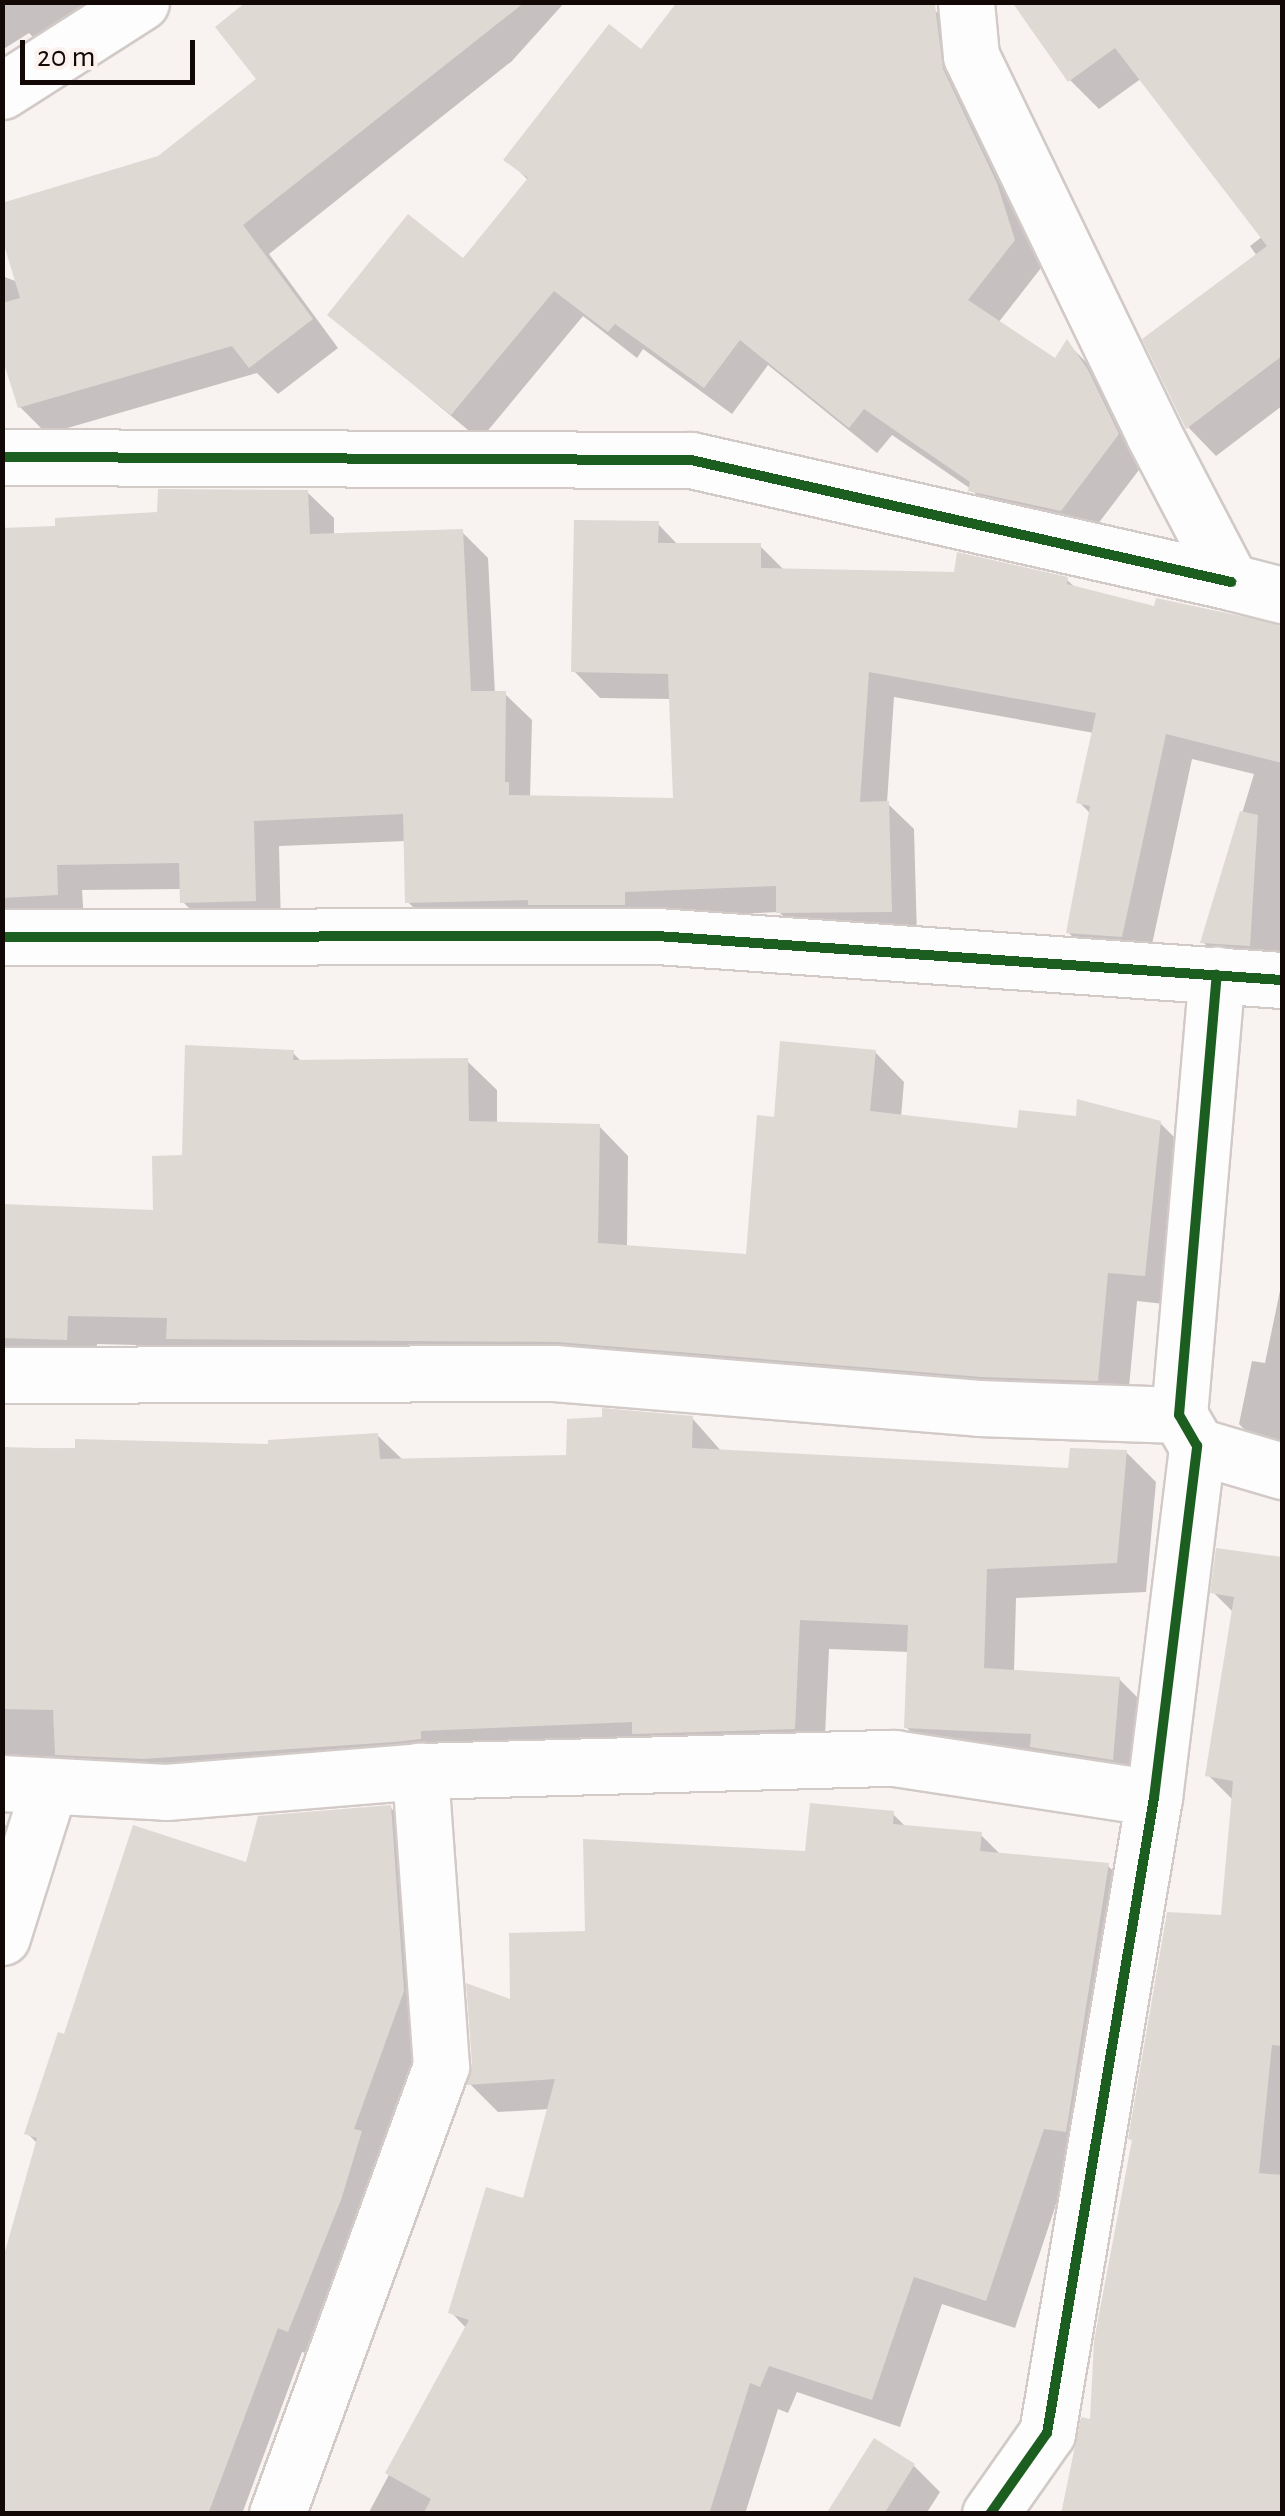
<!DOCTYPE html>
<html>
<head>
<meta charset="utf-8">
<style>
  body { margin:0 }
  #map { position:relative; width:1285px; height:2516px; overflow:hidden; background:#f8f2f0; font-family:"Alegreya Sans",sans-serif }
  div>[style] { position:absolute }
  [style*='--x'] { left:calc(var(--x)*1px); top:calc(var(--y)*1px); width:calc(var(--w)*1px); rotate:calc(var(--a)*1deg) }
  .shadow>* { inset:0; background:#0003 }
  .building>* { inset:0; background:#dfd9d4 }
  .roads { filter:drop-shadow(2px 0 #d1cac7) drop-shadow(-2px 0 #d1cac7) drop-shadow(0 2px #d1cac7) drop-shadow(0 -2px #d1cac7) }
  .minor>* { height:55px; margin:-27.5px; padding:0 27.5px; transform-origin:27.5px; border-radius:27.5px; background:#fefdfd }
  .cycleway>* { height:10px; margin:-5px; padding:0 5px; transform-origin:5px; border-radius:5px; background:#1b5e20 }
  span { translate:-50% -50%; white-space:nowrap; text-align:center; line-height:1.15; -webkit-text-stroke:10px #fcf1ec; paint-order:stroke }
  .frame { position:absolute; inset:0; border:5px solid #120906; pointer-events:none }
  .scale { position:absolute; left:20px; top:40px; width:175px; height:45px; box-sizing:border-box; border:5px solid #120906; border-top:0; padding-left:12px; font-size:30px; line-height:35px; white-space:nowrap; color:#120906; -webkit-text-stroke:8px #fcf1ec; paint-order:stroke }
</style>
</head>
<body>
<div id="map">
  <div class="shadow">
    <div style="clip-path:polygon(2px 2px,105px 2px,54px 58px,29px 33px,2px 50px)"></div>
    <div style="clip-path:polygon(250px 2px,565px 2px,512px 61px,269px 254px,338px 348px,278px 394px,257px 373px,47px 434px,20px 407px,2px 349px,2px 276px,18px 282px,159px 158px,259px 79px)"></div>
    <div style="clip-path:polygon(681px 2px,926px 2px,961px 35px,1041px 268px,998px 323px,1056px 361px,1067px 343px,1094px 370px,1145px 462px,1088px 537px,998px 517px,971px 489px,892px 435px,877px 453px,768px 365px,732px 414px,643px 349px,637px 358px,583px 316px,480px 440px,330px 315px,463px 262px,529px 181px,507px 159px,641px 53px)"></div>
    <div style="clip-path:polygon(1049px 2px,1282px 2px,1282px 406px,1216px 456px,1188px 427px,1257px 256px,1250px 246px,1263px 236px,1142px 78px,1099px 109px,1070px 80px)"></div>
    <div style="clip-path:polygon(307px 492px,334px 518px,334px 536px,462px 532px,488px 558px,495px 694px,505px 694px,532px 720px,530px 798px,676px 801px,671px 699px,600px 698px,574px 671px,658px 524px,679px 546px,760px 546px,785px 571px,1067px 580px,1077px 589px,1156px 609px,1282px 625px,1282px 961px,1229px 968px,1203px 942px,1254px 774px,1192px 759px,1148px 963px,1095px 959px,1069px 933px,1091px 814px,1079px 802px,1094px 733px,894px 697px,887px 803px,914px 829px,917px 937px,805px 938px,779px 912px,434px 928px,408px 902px,406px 841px,279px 846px,281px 927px,209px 928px,183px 902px,182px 889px,82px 890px,84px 921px,2px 924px,2px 530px,58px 528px)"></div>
    <div style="clip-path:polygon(875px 1052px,904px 1082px,901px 1117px,1019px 1130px,1160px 1123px,1190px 1153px,1174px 1305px,1137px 1301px,1127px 1409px,198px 1368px,176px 1346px,97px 1344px,96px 1369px,2px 1363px,2px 1207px,155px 1213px,184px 1158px,293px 1053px,303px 1063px,467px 1061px,497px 1090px,497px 1124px,599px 1126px,628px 1156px,627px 1248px,748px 1256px,776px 1120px)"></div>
    <div style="clip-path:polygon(1282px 1281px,1282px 1456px,1266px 1451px,1239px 1424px,1252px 1361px,1265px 1363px)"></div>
    <div style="clip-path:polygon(692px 1418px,722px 1452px,1071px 1471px,1126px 1452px,1156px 1482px,1146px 1592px,1016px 1598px,1014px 1672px,1119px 1679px,1149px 1709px,1142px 1789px,936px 1757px,906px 1727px,910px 1652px,829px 1649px,824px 1758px,2px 1796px,2px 1449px,271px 1447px,377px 1435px,404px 1461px,569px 1458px)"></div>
    <div style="clip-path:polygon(1218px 1551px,1282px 1560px,1282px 2514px,1058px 2514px,1065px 2507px,1093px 2422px,1223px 1918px,1234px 1801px,1208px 1775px,1234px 1613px,1213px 1592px)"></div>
    <div style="clip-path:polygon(2px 1806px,3px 1823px,25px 1845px,2px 1941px)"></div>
    <div style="clip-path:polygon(390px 1807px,415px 1832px,428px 2017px,379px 2151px,386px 2158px,313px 2355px,302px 2352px,242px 2514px,2px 2514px,38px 2144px,27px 2133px,65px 2037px,247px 1865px)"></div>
    <div style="clip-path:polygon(893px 1814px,907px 1828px,981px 1835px,1001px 1855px,1107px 1865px,1136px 1893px,1072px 2156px,1015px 2328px,942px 2304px,900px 2427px,797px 2392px,788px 2413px,778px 2409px,745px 2514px,368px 2514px,467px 2329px,451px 2312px,525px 2201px,550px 2109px,498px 2112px,470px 2084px,513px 2003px,588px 1933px,808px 1853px)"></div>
    <div style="clip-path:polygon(875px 2442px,914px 2466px,940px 2492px,926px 2514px,829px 2514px)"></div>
  </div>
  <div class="building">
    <div style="clip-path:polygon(246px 2px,525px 2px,243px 225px,313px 319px,249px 368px,232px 346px,18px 408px,2px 357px,2px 303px,20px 298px,2px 238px,2px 203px,158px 156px,256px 79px,215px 27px)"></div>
    <div style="clip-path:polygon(677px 2px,935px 5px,943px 69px,997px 183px,1015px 240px,968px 300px,1055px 358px,1067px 339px,1088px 370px,1119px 434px,1061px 511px,968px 491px,970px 482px,864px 409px,849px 428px,740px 340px,704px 388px,615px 324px,608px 332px,554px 291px,451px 415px,327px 315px,408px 214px,463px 258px,528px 178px,503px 160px,609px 24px,641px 49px)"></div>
    <div style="clip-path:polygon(1012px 2px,1282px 2px,1282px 356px,1186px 429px,1142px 339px,1267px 246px,1115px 48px,1068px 82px)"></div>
    <div style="clip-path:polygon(158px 489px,308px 490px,310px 534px,463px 529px,471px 691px,506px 691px,505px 782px,509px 782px,509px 795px,673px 798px,668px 674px,571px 672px,574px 520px,659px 521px,658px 543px,761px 543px,761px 568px,954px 572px,957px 552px,1068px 577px,1067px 584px,1154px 606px,1156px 598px,1282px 625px,1282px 763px,1166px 734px,1122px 937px,1066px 933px,1090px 806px,1076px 803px,1096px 713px,869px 672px,860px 802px,889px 801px,892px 912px,776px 913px,776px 886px,625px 892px,625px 905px,528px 905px,528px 900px,405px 903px,403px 814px,254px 821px,256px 901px,180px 903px,179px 863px,57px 865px,58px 895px,2px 898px,2px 528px,55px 526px,55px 518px,157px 512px)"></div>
    <div style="clip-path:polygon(1240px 811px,1258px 815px,1250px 946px,1200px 943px)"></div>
    <div style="clip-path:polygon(780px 1041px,876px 1050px,870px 1111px,1017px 1128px,1019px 1110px,1076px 1116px,1077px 1099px,1161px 1121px,1145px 1276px,1108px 1273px,1098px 1381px,981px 1377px,557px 1342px,166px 1339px,167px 1318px,68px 1316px,67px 1340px,2px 1338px,2px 1204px,153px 1210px,152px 1156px,182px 1155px,185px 1045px,294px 1050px,293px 1060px,468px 1058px,469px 1121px,600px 1124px,598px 1243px,746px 1254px,757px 1115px,774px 1117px)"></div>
    <div style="clip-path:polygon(602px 1408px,693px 1416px,692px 1448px,1068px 1468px,1070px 1448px,1127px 1450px,1117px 1563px,987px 1569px,984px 1668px,1120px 1677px,1113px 1760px,1030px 1747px,1031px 1734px,904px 1728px,908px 1625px,800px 1620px,795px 1729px,632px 1734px,632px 1722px,421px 1731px,421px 1739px,394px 1742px,143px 1759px,55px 1755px,53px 1710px,2px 1709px,2px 1447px,75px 1449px,75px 1439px,268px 1444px,268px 1440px,378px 1433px,380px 1459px,566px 1455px,567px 1419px,602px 1417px)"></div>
    <div style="clip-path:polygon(1216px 1548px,1282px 1557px,1282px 2046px,1272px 2045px,1259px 2173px,1282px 2175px,1282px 2514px,1061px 2514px,1081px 2417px,1090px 2419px,1094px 2341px,1132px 2140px,1128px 2139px,1167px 1912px,1221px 1915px,1233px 1781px,1205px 1776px,1234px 1597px,1210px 1593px)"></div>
    <div style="clip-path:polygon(810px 1803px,894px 1811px,893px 1824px,982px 1832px,980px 1851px,1109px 1863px,1066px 2132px,1044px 2129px,986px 2301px,914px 2277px,872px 2400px,769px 2366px,760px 2387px,750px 2383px,709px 2514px,423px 2514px,431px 2499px,385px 2473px,469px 2320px,448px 2313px,486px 2187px,523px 2198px,555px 2079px,467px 2085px,472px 2064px,466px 1983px,510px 1999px,509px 1933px,585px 1931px,583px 1839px,805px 1851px)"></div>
    <div style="clip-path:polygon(391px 1805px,404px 1991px,354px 2129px,362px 2131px,341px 2200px,288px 2332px,278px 2328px,208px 2514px,2px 2514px,2px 2262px,37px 2138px,24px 2134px,58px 2032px,64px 2034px,133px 1825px,246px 1862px,258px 1816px)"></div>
    <div style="clip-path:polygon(874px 2438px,915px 2464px,884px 2514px,826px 2514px)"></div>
  </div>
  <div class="roads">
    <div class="minor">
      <div style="--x:966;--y:2;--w:54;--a:84.7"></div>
      <div style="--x:971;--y:56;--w:419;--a:64.2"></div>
      <div style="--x:1153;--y:433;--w:168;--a:62.4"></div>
      <div style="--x:1231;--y:582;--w:53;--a:14.3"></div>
      <div style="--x:2;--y:91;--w:165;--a:-32.6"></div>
      <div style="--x:2;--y:457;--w:689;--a:0.25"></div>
      <div style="--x:691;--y:460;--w:554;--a:12.73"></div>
      <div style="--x:2;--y:937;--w:655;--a:-0.09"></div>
      <div style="--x:657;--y:936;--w:627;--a:4.03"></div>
      <div style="--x:2;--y:1375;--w:552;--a:-0.21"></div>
      <div style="--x:554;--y:1373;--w:426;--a:4.7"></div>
      <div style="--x:979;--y:1408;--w:200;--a:2"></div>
      <div style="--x:1197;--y:1446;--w:89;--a:16.4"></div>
      <div style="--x:2;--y:1783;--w:164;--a:3.1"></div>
      <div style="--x:166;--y:1792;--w:255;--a:-4.7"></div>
      <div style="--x:420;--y:1771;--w:474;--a:-1.6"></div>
      <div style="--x:894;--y:1758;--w:263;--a:8.7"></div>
      <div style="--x:2;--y:1937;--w:157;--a:-72.6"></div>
      <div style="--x:277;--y:2514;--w:477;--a:-69.9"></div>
      <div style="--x:441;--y:2066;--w:296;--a:-94.1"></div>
      <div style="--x:990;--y:2514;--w:99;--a:-54.9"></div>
      <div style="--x:1047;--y:2433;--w:644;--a:-80.44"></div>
      <div style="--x:1154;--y:1798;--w:355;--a:-83"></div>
      <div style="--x:1197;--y:1446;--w:36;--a:-120"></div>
      <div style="--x:1179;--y:1415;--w:442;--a:-85.1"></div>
    </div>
  </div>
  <div class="cycleway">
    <div style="--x:2;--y:457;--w:689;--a:0.25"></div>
    <div style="--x:691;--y:460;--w:554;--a:12.73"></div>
    <div style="--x:2;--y:937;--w:655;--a:-0.09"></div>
    <div style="--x:657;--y:936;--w:627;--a:4.03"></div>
    <div style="--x:990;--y:2514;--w:99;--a:-54.9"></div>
    <div style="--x:1047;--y:2433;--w:644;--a:-80.44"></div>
    <div style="--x:1154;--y:1798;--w:355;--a:-83"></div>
    <div style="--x:1197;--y:1446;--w:36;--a:-120"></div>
    <div style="--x:1179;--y:1415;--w:442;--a:-85.1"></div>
  </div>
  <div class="frame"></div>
  <div class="scale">20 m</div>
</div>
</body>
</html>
